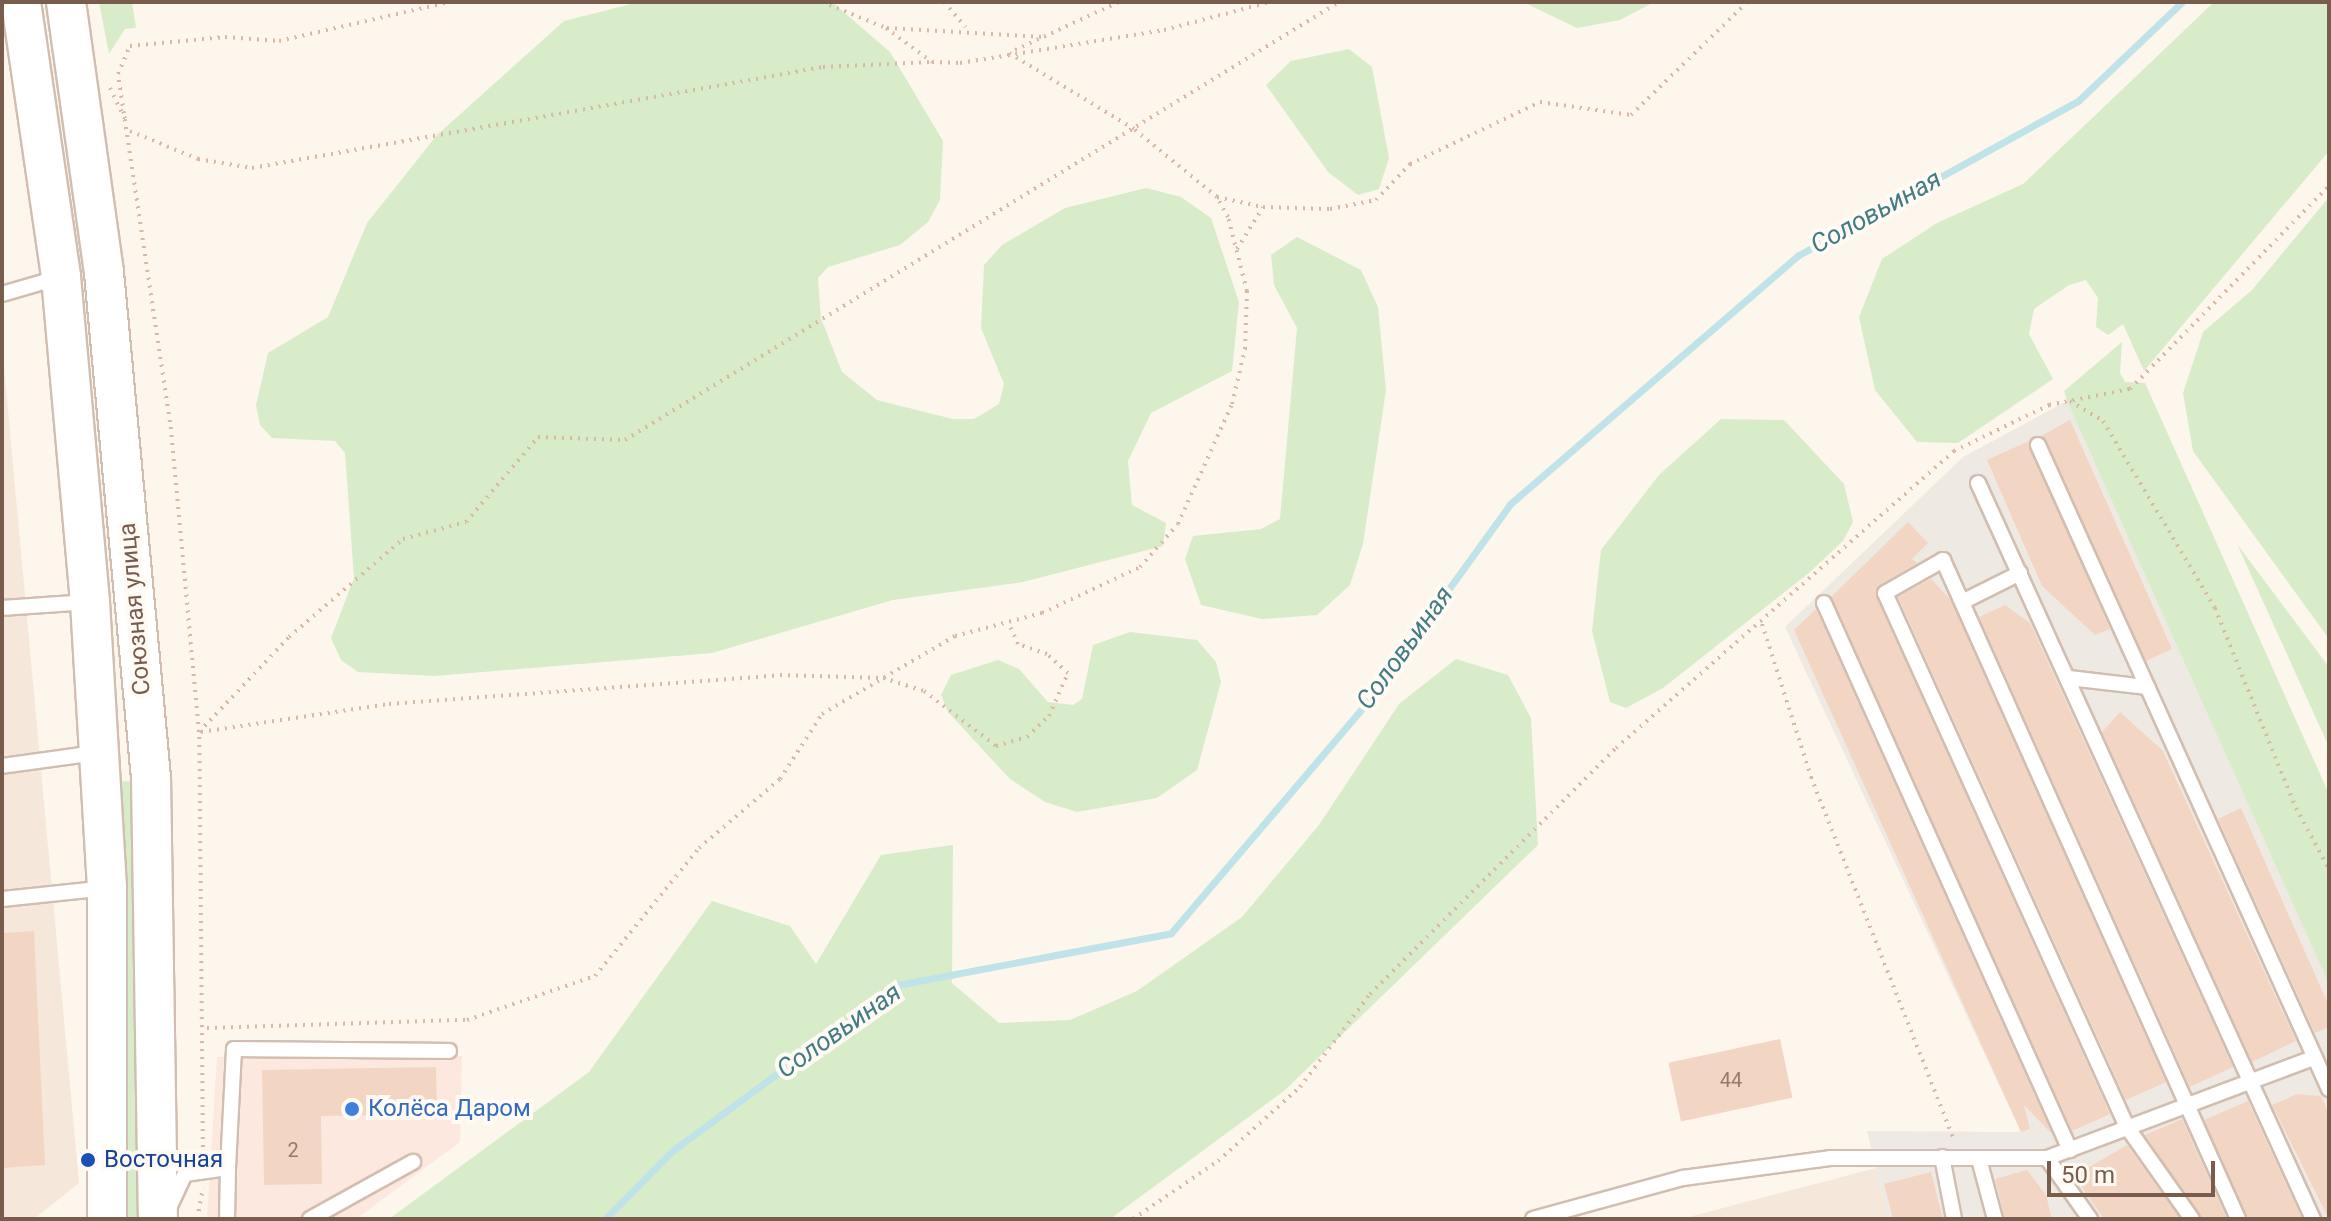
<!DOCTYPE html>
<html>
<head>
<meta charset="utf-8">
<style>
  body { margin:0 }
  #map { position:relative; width:2331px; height:1221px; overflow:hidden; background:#fdf6ec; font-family:Roboto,sans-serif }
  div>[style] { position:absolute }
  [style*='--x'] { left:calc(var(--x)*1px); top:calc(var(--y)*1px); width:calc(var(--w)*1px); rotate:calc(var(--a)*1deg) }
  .residential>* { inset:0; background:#f5e8da }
  .commercial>* { inset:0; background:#fde8e0 }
  .industrial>* { inset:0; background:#efe9e4 }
  .green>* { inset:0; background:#d8ecc9; transform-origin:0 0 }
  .stream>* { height:7px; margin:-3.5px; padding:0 3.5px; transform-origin:3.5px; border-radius:3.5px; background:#bfe3e8 }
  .building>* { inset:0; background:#f3d5c3; transform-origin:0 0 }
  .path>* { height:4px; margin-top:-2px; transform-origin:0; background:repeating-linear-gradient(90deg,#d9b8a5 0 2px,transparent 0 8px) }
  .roads { filter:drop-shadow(2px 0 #d1beb0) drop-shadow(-2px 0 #d1beb0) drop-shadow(0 2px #d1beb0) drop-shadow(0 -2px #d1beb0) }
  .lane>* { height:14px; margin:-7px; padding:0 7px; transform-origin:7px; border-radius:7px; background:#fff }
  .secondary>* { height:38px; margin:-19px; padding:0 19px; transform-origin:19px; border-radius:19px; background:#fff }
  .dots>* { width:22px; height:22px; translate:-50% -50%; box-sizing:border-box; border:4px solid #fffaf3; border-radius:50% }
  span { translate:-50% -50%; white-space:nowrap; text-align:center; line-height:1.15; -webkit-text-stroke:8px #fffaf3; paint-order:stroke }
  .number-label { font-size:20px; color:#987a6a }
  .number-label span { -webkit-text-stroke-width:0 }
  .street-label { font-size:24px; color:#7a5c4d }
  .shop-label { font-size:24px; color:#366cbe }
  .left { translate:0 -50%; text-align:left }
  .transit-label { font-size:24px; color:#164399 }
  .water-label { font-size:26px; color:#437c86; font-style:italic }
  .frame { position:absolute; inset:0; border:4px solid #7a5c4d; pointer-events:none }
  .scale { position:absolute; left:2047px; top:1161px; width:168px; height:36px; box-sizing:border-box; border:4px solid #7a5c4d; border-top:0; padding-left:10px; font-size:24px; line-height:28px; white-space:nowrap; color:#7a5c4d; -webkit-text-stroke:6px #fffaf3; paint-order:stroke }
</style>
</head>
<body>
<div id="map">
  <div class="residential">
    <div style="clip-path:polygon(2px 345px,79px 1183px,34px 1219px,2px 1219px)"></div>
    <div style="clip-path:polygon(1876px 1168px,1888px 1219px,1681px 1219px)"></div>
  </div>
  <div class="commercial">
    <div style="clip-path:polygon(462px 1056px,460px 1142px,356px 1219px,207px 1219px,217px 1057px)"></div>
  </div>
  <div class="industrial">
    <div style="clip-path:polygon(2067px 401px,2329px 979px,2329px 1219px,1888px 1219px,1867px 1131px,2021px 1132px,1785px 627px,1963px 457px)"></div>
  </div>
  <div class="green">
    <div style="clip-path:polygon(99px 2px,132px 2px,136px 28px,125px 29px,109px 54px)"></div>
    <div style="clip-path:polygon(832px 2px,890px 52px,943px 141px,940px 200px,928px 222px,900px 245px,828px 267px,818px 278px,821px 318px,842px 372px,877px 400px,953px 419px,974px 419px,999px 404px,1004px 384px,981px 328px,984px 265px,1002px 245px,1065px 208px,1146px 188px,1181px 197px,1211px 218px,1239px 302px,1232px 371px,1151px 413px,1128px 461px,1132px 505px,1166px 523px,1163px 546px,1023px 582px,893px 600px,712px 653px,434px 676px,358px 672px,341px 660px,331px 638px,354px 578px,345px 453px,335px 441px,272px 438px,260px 425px,256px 405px,268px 353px,328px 317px,367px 223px,437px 135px,564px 21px,639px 2px)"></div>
    <div style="clip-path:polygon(1523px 2px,1654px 2px,1620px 20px,1577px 28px)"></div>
    <div style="clip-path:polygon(2214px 2px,2329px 2px,2329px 151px,2144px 371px,2123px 324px,2108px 335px,2096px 327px,2098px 298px,2086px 280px,2069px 285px,2034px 309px,2029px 334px,2053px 379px,1958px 443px,1917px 442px,1875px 390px,1859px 317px,1882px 259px,1937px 223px,2023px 184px)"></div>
    <div style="clip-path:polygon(1349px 49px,1372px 67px,1389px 158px,1379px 189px,1358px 195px,1328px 172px,1266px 85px,1291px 61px)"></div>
    <div style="clip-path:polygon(2329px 197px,2329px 639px,2193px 451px,2183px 393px,2203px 332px,2252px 290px)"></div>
    <div style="clip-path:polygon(1297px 237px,1361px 270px,1378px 307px,1386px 390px,1363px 544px,1350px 585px,1317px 615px,1262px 619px,1201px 605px,1185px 559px,1193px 536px,1261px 529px,1280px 519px,1297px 328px,1274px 285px,1271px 255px)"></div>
    <div style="clip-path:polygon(2122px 342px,2120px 373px,2125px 382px,2145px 383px,2329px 794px,2329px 984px,2067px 401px,2064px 391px)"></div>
    <div style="clip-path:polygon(1721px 419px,1784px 420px,1844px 484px,1853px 522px,1843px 541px,1810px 572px,1663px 688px,1626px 708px,1610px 702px,1592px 631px,1601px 550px,1659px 475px)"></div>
    <div style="clip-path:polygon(2237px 544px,2329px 667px,2329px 747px)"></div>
    <div style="clip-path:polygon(1130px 632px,1197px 640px,1216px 662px,1221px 682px,1197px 770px,1157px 798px,1077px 812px,1045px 802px,1010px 779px,948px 712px,941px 695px,951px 675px,998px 660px,1019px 669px,1048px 702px,1073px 705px,1082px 699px,1093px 645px)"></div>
    <div style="clip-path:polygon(1456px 659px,1508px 675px,1531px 718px,1538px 845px,1284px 1091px,1110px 1219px,389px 1219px,589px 1072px,712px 901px,790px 926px,816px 964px,881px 855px,953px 845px,952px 983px,999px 1023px,1070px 1020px,1137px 991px,1242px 917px,1319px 825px,1399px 704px)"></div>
    <div style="left:138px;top:781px;width:438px;height:18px;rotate:89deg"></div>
  </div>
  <div class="stream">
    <div style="--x:605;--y:1219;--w:95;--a:-45.4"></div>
    <div style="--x:672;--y:1151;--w:280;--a:-36.4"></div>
    <div style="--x:897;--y:985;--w:279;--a:-10.7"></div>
    <div style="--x:1171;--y:933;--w:298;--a:-49.6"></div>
    <div style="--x:1364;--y:706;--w:249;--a:-54.1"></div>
    <div style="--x:1510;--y:504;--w:379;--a:-40.8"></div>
    <div style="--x:1797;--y:256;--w:321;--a:-28.9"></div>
    <div style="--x:2078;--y:101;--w:144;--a:-43.6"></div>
  </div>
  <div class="building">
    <div style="clip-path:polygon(2070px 420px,2172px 649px,2146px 661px,2041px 436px)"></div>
    <div style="clip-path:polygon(2029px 441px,2110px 629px,2095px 635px,2042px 586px,1987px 460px)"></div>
    <div style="clip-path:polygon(1908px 522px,1928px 543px,1912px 559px,1917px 563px,1879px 585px,1876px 596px,2110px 1114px,2072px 1131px,1831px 597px)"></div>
    <div style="clip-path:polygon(1931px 579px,1950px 599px,2166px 1082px,2126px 1100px,1898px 597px)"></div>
    <div style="clip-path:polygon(2005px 605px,2030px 623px,2233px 1067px,2190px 1087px,1979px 617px)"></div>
    <div style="clip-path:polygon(1816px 609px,2052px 1134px,2024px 1105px,2030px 1129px,2021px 1132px,1794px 630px)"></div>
    <div style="clip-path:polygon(2120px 712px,2163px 751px,2296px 1041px,2252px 1062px,2102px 732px)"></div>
    <div style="clip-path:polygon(2241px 808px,2329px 1006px,2329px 1027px,2315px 1033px,2218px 819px)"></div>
    <div style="clip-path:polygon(34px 931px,45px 1165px,2px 1168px,2px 933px)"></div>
    <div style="left:1780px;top:1039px;width:60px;height:114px;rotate:78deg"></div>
    <div style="clip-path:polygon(436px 1067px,437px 1114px,321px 1116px,322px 1184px,264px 1185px,262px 1070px)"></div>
    <div style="clip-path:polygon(2297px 1094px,2321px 1096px,2329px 1114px,2329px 1219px,2272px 1105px)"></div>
    <div style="clip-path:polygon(2248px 1101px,2302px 1219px,2248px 1219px,2204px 1120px)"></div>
    <div style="clip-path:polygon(2182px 1119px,2227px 1219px,2202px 1219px,2145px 1135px)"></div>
    <div style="clip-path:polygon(2127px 1145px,2180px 1219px,2104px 1219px,2074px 1176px)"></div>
    <div style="clip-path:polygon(2027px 1170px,2046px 1195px,2052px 1219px,2005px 1219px,1995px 1179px)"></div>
    <div style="clip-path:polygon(1931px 1172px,1943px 1219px,1893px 1219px,1884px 1184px)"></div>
  </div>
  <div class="path">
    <div style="--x:822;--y:2;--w:69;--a:22.1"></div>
    <div style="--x:886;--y:28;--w:57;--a:36.5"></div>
    <div style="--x:932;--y:62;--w:28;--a:2"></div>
    <div style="--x:960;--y:63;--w:207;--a:-9.2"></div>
    <div style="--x:1164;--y:30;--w:110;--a:-14.8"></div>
    <div style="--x:944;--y:2;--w:33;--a:49"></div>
    <div style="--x:887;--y:28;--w:157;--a:3.3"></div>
    <div style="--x:1015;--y:50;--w:115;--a:-24.8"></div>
    <div style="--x:110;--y:88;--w:39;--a:64"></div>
    <div style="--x:2;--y:127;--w:1;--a:-45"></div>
    <div style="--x:130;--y:131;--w:74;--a:22.4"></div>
    <div style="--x:198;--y:159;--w:55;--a:9.5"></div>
    <div style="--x:252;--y:168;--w:580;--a:-10.03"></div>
    <div style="--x:823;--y:67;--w:109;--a:-2.6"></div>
    <div style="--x:1217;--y:197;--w:47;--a:12.3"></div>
    <div style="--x:1263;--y:207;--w:67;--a:1.7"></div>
    <div style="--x:1330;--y:209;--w:47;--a:-11.1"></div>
    <div style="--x:1376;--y:200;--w:50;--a:-46.6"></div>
    <div style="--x:1410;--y:164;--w:144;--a:-25.5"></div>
    <div style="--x:1540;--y:102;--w:92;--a:8.1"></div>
    <div style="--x:1631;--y:115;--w:162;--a:-44.2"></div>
    <div style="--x:1237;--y:249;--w:49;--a:-58.2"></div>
    <div style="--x:2070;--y:401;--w:39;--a:31"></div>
    <div style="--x:2103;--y:421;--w:218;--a:59.1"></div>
    <div style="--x:2215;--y:608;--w:216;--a:68"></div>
    <div style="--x:2296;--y:808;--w:69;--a:61.6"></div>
    <div style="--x:1762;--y:624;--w:161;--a:72.2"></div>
    <div style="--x:1811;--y:777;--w:390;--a:68.5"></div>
    <div style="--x:199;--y:732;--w:131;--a:-46.5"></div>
    <div style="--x:289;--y:637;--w:150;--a:-40.7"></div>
    <div style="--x:403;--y:539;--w:65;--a:-15.1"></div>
    <div style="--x:466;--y:522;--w:111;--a:-49.7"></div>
    <div style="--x:538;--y:437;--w:87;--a:2"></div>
    <div style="--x:625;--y:440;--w:838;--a:-31.53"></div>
    <div style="--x:201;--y:732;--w:190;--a:-8.5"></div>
    <div style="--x:389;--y:704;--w:392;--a:-4.2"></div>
    <div style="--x:780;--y:675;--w:103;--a:1.7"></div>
    <div style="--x:883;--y:678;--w:43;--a:17.6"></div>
    <div style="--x:924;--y:691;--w:91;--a:37.4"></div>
    <div style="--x:996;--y:746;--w:32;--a:-16"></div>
    <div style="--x:1027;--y:737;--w:30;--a:-44"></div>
    <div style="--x:1049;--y:716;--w:47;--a:-66.2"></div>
    <div style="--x:1068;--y:673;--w:28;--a:-138"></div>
    <div style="--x:1047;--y:654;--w:31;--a:-161"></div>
    <div style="--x:1018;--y:644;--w:24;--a:-114"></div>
    <div style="--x:207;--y:1028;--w:260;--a:-1.8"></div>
    <div style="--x:467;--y:1020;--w:135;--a:-19"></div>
    <div style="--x:595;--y:976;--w:165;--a:-50.9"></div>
    <div style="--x:699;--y:848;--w:106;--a:-40.4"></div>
    <div style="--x:780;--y:779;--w:77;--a:-57.1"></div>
    <div style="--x:822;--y:714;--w:154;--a:-30.4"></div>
    <div style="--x:955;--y:636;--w:90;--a:-14.8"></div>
    <div style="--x:1042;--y:613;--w:108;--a:-25.1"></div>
    <div style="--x:1140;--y:567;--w:57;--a:-48.5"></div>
    <div style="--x:1178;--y:524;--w:132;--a:-65.8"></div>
    <div style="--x:1232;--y:404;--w:57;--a:-76.7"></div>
    <div style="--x:1245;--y:349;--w:58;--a:-88"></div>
    <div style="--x:1247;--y:291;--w:76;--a:-104.4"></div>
    <div style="--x:1228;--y:217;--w:23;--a:-119"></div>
    <div style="--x:1217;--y:197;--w:107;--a:-140.7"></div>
    <div style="--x:1134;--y:129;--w:146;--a:-148.7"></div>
    <div style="--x:203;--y:1155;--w:423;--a:-90.5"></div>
    <div style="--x:199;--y:732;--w:311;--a:-95.3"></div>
    <div style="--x:170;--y:422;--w:352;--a:-98.5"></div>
    <div style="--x:118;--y:74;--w:30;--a:-67"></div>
    <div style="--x:130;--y:46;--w:95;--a:-5.4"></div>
    <div style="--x:225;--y:37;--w:54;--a:4.2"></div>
    <div style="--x:279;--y:41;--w:174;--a:-12.9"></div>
    <div style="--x:197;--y:1219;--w:32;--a:-79"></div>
    <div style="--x:1133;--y:1219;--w:103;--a:-34.3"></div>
    <div style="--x:1218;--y:1161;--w:110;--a:-42.1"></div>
    <div style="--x:1300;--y:1087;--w:116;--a:-53"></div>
    <div style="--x:1370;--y:994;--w:348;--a:-45"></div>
    <div style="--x:1616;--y:748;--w:450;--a:-41.3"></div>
    <div style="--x:1954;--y:451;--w:106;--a:-25.8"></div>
    <div style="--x:2049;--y:405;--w:83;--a:-11.2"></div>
    <div style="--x:2130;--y:389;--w:284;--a:-45.6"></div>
  </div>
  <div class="roads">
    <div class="lane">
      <div style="--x:2;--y:294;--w:60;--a:-16.3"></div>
      <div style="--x:2038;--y:445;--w:707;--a:65.68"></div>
      <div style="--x:1978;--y:483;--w:809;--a:65.53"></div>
      <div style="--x:1962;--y:602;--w:65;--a:-26.6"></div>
      <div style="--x:1824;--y:603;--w:600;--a:65.79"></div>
      <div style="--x:2;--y:608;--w:87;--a:-3.9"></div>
      <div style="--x:2069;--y:678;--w:79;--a:6.6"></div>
      <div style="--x:2;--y:766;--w:95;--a:-7.9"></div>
      <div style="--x:2;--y:899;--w:106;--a:-6"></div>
      <div style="--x:1942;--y:1157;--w:63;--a:79"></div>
      <div style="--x:2047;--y:1158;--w:75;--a:54.8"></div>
      <div style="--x:1979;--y:1159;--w:62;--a:75.1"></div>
      <div style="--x:228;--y:1168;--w:119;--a:-87.1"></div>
      <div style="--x:234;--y:1049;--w:215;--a:0.5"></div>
      <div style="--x:169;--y:1208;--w:38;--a:-65"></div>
      <div style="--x:185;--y:1174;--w:43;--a:-7.9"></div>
      <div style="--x:228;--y:1168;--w:51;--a:91.1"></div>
      <div style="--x:310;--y:1219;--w:118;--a:-29"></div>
      <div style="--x:1533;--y:1219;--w:156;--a:-15.3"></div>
      <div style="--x:1683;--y:1178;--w:148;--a:-7.7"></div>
      <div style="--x:1830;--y:1158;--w:217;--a:0"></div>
      <div style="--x:2047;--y:1158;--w:286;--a:-20.6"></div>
      <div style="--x:2192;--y:1219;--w:113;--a:-125.2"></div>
      <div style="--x:2127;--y:1127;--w:586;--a:-114.38"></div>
      <div style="--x:1885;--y:593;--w:67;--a:-29.6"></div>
      <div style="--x:1943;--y:560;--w:722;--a:65.88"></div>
    </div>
    <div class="secondary">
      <div style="--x:21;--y:2;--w:278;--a:81.7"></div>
      <div style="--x:61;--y:277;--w:326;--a:84.9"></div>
      <div style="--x:90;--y:602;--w:287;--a:86.6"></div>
      <div style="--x:107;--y:888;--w:331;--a:90"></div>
      <div style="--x:66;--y:2;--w:274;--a:82"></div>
      <div style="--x:104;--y:273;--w:507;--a:84.68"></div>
      <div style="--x:151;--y:778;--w:441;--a:89.1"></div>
    </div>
  </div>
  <div class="dots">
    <div style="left:352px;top:1109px;background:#3f7fe0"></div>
    <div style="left:88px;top:1160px;background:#1a4fb4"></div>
  </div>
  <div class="number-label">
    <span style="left:1731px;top:1080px">44</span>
    <span style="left:293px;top:1150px">2</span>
  </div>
  <div class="street-label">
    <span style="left:135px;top:609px;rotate:-95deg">Союзная улица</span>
  </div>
  <div class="shop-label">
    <span class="left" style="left:368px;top:1109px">Колёса Даром</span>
  </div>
  <div class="transit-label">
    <span class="left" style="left:104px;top:1160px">Восточная</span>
  </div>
  <div class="water-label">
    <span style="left:1876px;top:212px;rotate:-29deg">Соловьиная</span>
    <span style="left:1405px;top:648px;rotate:-54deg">Соловьиная</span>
    <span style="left:839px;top:1031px;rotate:-35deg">Соловьиная</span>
  </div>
  <div class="frame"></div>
  <div class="scale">50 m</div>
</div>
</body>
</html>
